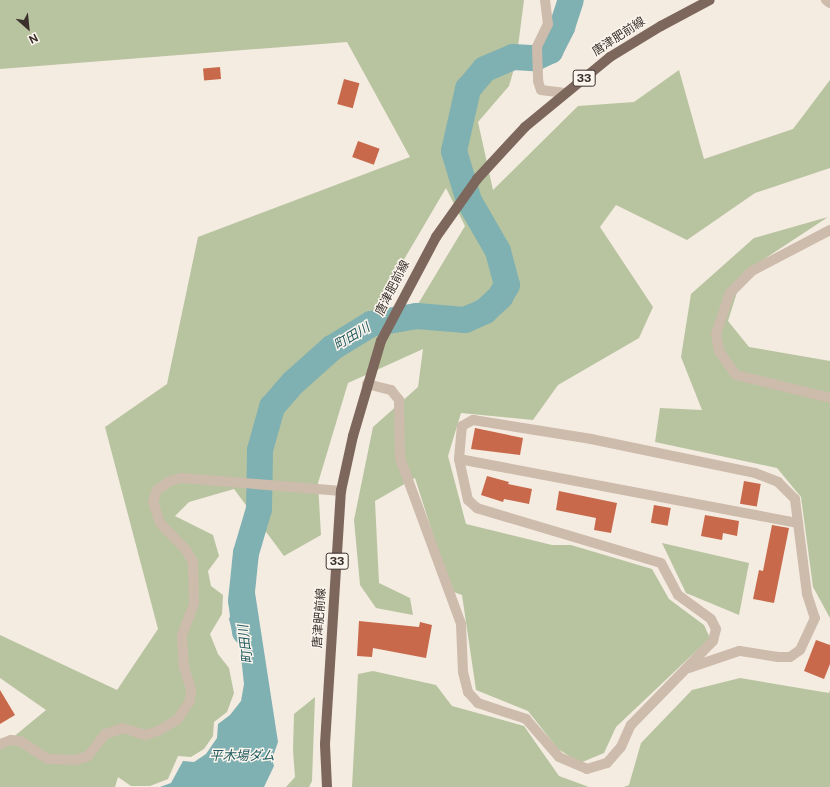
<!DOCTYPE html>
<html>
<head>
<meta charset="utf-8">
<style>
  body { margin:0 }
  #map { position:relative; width:830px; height:787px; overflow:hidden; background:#f4ebe1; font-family:"Public Sans","Noto Sans JP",sans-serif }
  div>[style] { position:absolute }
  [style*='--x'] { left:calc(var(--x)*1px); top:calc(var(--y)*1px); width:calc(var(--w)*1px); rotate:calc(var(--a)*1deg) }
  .green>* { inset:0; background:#b8c4a0 }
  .water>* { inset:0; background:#7fb0b2 }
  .river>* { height:26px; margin:-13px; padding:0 13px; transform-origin:13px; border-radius:13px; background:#7fb0b2 }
  .building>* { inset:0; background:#c8694b; transform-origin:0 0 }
  .minor>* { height:10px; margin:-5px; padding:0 5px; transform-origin:5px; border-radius:5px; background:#cdbbac }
  .major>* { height:10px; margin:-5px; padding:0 5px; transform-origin:5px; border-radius:5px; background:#7d675c }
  span { translate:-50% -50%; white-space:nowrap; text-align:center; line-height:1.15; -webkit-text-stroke:3px #fbf5ee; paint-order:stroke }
  .shield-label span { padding:1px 3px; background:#fbf5ee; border:1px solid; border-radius:3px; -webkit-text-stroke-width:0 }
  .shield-label { font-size:11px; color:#3b302b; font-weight:700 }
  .street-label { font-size:12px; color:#3b302b }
  .water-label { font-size:13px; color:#1f5a5e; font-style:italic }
  .north { position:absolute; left:8px; top:8px; width:40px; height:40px; -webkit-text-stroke:3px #fbf5ee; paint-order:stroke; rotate:153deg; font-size:11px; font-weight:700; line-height:16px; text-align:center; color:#3b302b }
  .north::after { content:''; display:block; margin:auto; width:14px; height:18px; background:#3b302b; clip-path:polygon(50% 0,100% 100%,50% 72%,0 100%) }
</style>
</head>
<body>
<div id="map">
  <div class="green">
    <div style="clip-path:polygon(evenodd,0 0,524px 0,516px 62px,509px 86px,478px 122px,493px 190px,578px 106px,634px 102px,679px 70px,704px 159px,793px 129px,830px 80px,830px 168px,755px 193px,687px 240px,616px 205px,600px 227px,653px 307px,639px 338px,558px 385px,533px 420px,461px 413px,448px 456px,466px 524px,552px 545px,571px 545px,652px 569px,669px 599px,704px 625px,710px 638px,616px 727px,604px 753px,580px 763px,558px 749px,528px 711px,476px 690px,462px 595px,451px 591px,415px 478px,375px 501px,379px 583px,410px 598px,413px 615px,376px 608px,360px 585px,354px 520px,373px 427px,418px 387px,423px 349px,348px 383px,318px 483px,321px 535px,284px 556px,234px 489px,189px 502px,175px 516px,213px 535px,219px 556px,208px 571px,211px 586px,223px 595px,222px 614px,210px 634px,218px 654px,229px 668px,234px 693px,227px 712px,214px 722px,213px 736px,204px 749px,191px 757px,178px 756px,168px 779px,150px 786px,131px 786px,118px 777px,115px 787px,0 787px,0 748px,46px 710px,0 678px,0 635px,117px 690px,158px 629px,105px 427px,167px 384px,198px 237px,410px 157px,347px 42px,0 69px,0 0,446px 188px,465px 226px,418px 304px,369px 319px,446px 188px)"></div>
    <div style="clip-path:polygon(828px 217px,743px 273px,728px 321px,749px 347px,830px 361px,830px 618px,813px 587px,801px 497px,777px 468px,655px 442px,660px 408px,702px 410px,681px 357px,691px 294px,754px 238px)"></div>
    <div style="clip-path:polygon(662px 543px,749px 563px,739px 615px,686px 593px)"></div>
    <div style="clip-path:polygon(373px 671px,436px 685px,452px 706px,524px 726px,559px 776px,589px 787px,352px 787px,358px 674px)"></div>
    <div style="clip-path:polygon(740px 678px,829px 693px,830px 690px,830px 787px,624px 787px,629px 785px,641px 743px,692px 690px)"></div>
    <div style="clip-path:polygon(315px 697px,312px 781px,309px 787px,286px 787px,295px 777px,293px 750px,294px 714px)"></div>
  </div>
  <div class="water">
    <div style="clip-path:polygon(254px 586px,278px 742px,272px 759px,274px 766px,264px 787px,160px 787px,171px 783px,183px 761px,194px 762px,206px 754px,217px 738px,218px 724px,230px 715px,241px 701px,244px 684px,240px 647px,239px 639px,233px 634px,229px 619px,237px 597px,251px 599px)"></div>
  </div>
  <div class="river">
    <div style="--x:245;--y:632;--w:31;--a:-97"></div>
    <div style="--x:241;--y:601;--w:48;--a:-84.1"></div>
    <div style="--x:246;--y:553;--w:46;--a:-73.5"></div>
    <div style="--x:259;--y:509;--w:59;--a:-89"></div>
    <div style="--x:260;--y:450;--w:45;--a:-74.4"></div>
    <div style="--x:272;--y:407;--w:33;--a:-49"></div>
    <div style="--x:294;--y:382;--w:51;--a:-41.8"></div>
    <div style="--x:332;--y:348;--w:46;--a:-31.6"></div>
    <div style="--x:371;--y:324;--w:47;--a:-9.9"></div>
    <div style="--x:417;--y:316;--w:48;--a:4.8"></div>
    <div style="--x:465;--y:320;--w:22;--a:-24"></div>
    <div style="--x:485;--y:311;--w:21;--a:-43"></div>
    <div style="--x:500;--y:297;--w:14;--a:-60"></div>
    <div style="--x:507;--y:285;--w:35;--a:-105"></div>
    <div style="--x:498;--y:251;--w:58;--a:-120.1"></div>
    <div style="--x:469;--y:201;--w:52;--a:-106.7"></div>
    <div style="--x:454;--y:151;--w:64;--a:-77.3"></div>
    <div style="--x:468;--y:89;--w:26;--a:-50"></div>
    <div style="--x:485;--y:69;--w:30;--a:-23"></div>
    <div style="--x:513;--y:57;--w:22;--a:3"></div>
    <div style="--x:535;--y:58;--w:17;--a:-25"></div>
    <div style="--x:550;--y:51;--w:27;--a:-63"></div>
    <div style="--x:562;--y:27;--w:28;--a:-72"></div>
  </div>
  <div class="building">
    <div style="left:220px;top:67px;width:12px;height:17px;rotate:85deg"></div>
    <div style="left:344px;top:79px;width:16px;height:26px;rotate:15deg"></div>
    <div style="left:358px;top:141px;width:23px;height:17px;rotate:20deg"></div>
    <div style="clip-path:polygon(475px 428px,523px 438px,520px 455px,471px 449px)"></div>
    <div style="clip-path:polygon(487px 476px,509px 482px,508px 484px,532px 489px,529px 504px,504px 499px,503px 502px,481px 495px)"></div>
    <div style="left:744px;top:481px;width:17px;height:23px;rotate:10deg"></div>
    <div style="clip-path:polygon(559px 491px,617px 503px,611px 533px,594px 530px,596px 518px,556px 510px)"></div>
    <div style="left:654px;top:505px;width:17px;height:18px;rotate:10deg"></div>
    <div style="clip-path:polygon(705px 515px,739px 521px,737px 536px,723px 533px,722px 540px,701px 536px)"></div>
    <div style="clip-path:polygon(772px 525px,789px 528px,774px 603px,753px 599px,759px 570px,763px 571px)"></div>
    <div style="clip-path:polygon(359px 621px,419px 627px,420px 622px,432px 625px,426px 658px,373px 648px,372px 657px,357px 656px)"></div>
    <div style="clip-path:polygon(816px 640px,830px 645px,830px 664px,824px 679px,804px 671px)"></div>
    <div style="clip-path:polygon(0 690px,15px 715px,0 724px)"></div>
  </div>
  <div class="minor">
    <div style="--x:545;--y:0;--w:24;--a:83"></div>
    <div style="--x:548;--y:24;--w:25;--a:116"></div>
    <div style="--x:537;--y:47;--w:34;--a:88"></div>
    <div style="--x:538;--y:81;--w:9;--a:72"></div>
    <div style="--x:541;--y:90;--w:24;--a:7"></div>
    <div style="--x:826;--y:0;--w:5;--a:37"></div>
    <div style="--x:830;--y:230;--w:88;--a:152.3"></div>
    <div style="--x:752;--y:271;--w:31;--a:135"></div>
    <div style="--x:730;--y:293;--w:43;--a:108.9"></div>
    <div style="--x:716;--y:334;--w:17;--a:80"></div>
    <div style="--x:719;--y:351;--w:29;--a:55"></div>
    <div style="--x:736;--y:375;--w:97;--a:13.7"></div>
    <div style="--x:367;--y:384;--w:25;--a:14"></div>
    <div style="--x:391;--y:390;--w:13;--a:51"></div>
    <div style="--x:399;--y:400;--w:58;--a:89"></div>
    <div style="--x:400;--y:458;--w:177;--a:69.8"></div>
    <div style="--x:461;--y:624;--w:48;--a:87.6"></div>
    <div style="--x:463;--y:672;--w:21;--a:76"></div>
    <div style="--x:468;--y:692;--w:15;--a:48"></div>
    <div style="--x:478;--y:703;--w:51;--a:18.4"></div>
    <div style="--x:526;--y:719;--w:50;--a:49"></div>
    <div style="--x:559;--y:757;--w:30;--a:23"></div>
    <div style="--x:587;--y:769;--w:21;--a:-17"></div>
    <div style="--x:607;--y:763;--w:21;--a:-49"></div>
    <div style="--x:621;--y:747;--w:24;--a:-66"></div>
    <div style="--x:631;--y:725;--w:117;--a:-45.7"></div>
    <div style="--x:713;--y:641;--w:12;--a:-76"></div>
    <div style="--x:716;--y:629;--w:11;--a:-117"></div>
    <div style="--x:711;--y:619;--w:41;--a:-144"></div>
    <div style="--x:678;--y:595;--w:36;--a:-118"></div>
    <div style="--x:661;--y:563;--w:192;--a:-163.4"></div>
    <div style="--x:477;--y:508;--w:12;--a:-138"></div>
    <div style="--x:468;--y:500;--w:42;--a:-102.4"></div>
    <div style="--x:459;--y:459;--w:33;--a:-85"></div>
    <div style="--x:462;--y:426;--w:13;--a:-29"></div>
    <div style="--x:473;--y:420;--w:120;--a:9.1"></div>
    <div style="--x:591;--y:439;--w:167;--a:11.7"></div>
    <div style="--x:755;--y:473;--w:25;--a:21"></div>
    <div style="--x:778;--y:482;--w:24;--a:45"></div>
    <div style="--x:795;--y:499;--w:96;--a:82.8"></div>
    <div style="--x:807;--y:594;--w:25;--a:72"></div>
    <div style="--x:815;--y:618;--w:35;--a:115"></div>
    <div style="--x:800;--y:650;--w:12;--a:145"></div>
    <div style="--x:790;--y:657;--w:12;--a:180"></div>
    <div style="--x:778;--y:657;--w:39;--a:-171"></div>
    <div style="--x:739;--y:651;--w:53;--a:161.2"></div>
    <div style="--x:459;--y:459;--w:345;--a:10.7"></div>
    <div style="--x:0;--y:744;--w:12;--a:-20"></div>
    <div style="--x:11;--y:740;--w:9;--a:6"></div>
    <div style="--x:20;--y:741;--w:33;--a:33"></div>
    <div style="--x:48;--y:759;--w:28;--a:2"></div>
    <div style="--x:76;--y:760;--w:13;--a:-18"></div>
    <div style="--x:88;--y:756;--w:28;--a:-52"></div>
    <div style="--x:105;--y:734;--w:19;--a:-18"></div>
    <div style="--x:123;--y:728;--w:23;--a:18"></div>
    <div style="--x:145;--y:735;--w:14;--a:-17"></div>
    <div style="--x:158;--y:731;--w:22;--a:-30"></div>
    <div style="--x:177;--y:720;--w:23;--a:-56"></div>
    <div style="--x:190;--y:701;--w:12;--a:-85"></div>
    <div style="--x:191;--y:689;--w:23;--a:-108"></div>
    <div style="--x:184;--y:667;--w:32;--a:-94"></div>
    <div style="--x:182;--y:635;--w:34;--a:-69"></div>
    <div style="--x:194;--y:603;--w:41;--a:-91.4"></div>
    <div style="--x:193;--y:562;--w:14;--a:-120"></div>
    <div style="--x:186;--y:550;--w:37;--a:-134"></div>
    <div style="--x:160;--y:523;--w:22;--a:-108"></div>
    <div style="--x:153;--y:502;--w:13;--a:-72"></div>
    <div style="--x:157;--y:490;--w:16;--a:-35"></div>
    <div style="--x:170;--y:481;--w:11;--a:-15"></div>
    <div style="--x:181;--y:478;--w:161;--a:4.6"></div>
  </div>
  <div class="major">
    <div style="--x:327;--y:787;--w:43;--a:-92.7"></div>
    <div style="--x:325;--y:744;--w:254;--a:-86.4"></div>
    <div style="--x:341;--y:491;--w:56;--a:-77.7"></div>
    <div style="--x:353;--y:436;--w:99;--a:-73.6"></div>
    <div style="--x:381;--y:341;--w:118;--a:-62.1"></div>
    <div style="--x:436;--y:237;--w:71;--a:-54.7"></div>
    <div style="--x:477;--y:179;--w:71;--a:-47.3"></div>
    <div style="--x:525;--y:127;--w:110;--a:-39.5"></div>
    <div style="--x:610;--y:57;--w:60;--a:-31.3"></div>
    <div style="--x:661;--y:26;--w:55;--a:-28"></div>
  </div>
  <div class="shield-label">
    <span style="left:584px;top:78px">33</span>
    <span style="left:337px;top:561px">33</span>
  </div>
  <div class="street-label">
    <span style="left:619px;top:37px;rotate:-33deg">唐津肥前線</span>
    <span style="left:393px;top:288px;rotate:-63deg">唐津肥前線</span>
    <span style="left:320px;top:618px;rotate:-86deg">唐津肥前線</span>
  </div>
  <div class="water-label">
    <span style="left:352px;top:337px;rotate:-31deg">町田川</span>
    <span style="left:246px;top:644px;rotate:-97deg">町田川</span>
    <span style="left:242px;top:756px">平木場ダム</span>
  </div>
  <div class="north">N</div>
</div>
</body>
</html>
